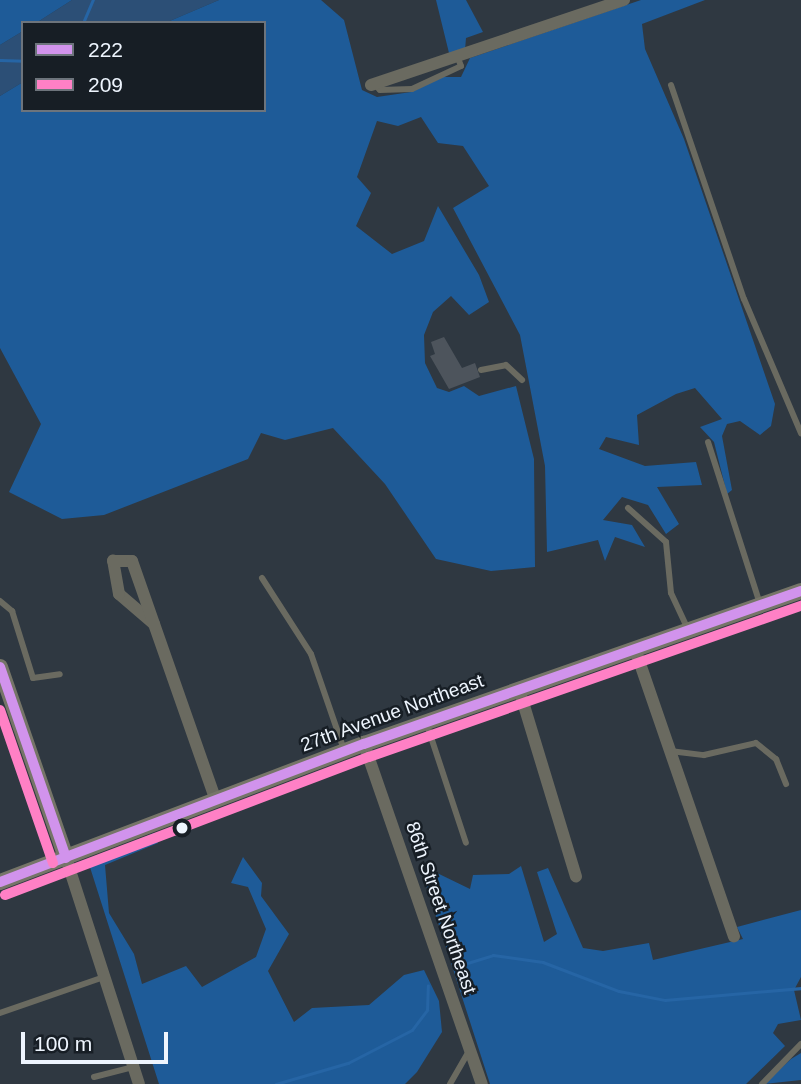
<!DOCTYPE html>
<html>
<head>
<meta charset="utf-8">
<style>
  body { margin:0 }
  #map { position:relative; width:801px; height:1084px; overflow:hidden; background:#2f3841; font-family:Helvetica,sans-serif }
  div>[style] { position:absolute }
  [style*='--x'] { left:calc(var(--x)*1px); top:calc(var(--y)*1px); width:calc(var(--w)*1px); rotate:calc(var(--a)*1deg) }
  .green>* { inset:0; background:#2c4f76 }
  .forest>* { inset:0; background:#1e5b98 }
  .stream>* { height:2.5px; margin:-1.25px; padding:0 1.25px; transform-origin:1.25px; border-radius:1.25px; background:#2665a5 }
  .building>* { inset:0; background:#4d545c }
  .lane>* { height:6px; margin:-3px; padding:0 3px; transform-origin:3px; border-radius:3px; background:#6a6a60 }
  .street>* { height:12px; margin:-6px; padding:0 6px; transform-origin:6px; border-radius:6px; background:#6a6a60 }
  .secondary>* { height:16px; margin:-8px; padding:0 8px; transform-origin:8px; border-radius:8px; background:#767568 }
  .bus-1>* { height:10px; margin:-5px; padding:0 5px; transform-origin:5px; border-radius:5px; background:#d193ec }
  .bus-2>* { height:10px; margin:-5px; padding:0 5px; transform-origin:5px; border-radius:5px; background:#ff80c5 }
  .dots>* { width:19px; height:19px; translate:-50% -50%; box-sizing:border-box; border:4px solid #171e25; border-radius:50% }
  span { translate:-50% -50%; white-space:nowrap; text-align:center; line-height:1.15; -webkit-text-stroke:5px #171e25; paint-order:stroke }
  .street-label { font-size:19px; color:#eef5fe }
  .legend { position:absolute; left:21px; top:21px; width:245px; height:91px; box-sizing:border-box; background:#171e25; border:2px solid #6d747c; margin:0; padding:9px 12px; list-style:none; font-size:21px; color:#eef5fe }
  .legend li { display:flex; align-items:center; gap:14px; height:35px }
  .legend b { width:35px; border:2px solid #6d747c }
  .scale { position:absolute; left:21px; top:1032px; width:147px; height:32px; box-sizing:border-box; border:4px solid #eef5fe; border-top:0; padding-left:9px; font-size:21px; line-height:24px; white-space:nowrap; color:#eef5fe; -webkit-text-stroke:5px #171e25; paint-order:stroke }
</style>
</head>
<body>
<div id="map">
  <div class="green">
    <div style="clip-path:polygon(72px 0,219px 0,165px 23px,36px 23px)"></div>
    <div style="clip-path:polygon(23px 31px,23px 82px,0 96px,0 45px)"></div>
  </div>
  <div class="forest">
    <div style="clip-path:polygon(0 0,72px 0,36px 23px,23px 23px,23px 31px,0 45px)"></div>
    <div style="clip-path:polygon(219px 0,321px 0,344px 20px,362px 90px,377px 97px,411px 92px,437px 77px,461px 77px,470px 58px,641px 0,705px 0,642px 24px,645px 49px,684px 139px,775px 404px,771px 426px,760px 435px,740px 421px,727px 424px,722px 436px,732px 490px,727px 494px,714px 442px,700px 427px,722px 419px,695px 388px,676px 394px,637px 415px,639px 445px,606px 437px,599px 449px,645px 466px,696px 462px,702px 485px,657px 487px,679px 524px,666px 534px,648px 505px,622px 497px,603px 520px,632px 525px,645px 547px,615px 537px,605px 561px,598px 540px,547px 552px,545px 466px,520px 335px,453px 208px,489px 186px,463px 146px,438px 143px,421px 117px,398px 126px,377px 121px,357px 177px,371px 193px,356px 226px,392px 254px,424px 241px,438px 206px,479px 275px,489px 302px,469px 315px,451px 296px,433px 312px,424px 335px,425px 363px,437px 388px,449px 392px,464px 386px,479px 396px,516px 386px,534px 459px,535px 567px,491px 571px,436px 559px,385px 484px,333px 428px,285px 440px,261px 433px,248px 459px,104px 515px,62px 519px,9px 492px,41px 424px,0 348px,0 96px,23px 82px,23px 110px,264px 110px,264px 23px,165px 23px)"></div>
    <div style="clip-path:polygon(436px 0,466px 0,483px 32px,466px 38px,465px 50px,449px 53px)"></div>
    <div style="clip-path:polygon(154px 833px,158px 843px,105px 865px,109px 913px,134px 954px,142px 984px,186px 966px,202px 987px,256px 957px,266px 929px,248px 887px,231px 883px,243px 857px,262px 883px,261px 896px,289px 934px,268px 971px,294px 1022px,312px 1008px,369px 1005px,404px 975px,424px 970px,439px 1001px,442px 1032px,417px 1072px,405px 1084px,159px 1084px,88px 861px)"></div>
    <div style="clip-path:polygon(521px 866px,544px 942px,557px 934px,537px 872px,548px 868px,583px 948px,603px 951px,649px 943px,653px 960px,743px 939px,737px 927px,801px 910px,801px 977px,794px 990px,801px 1020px,778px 1024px,773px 1033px,785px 1046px,746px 1084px,490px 1084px,426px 885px,435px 872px,470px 889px,473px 875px,509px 874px)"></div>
    <div style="clip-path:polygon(801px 1053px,801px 1080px,764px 1084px,791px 1059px)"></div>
  </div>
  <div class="stream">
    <div style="--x:83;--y:23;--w:25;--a:-67"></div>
    <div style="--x:0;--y:60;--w:23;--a:2"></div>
    <div style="--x:461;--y:965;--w:34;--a:-17"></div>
    <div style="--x:493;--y:955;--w:50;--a:8"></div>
    <div style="--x:543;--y:962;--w:81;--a:20.9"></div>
    <div style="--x:619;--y:991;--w:47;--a:11.1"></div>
    <div style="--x:665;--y:1000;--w:137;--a:-5"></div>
    <div style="--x:276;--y:1084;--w:75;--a:-16.3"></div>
    <div style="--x:348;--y:1063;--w:72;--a:-27.3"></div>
    <div style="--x:412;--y:1030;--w:25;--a:-53"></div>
    <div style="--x:427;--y:1010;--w:24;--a:-88"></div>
  </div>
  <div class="building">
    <div style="clip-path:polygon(444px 337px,462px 368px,475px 363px,480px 377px,449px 389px,430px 356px,435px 354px,431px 342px)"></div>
  </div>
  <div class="lane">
    <div style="--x:374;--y:84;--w:8;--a:45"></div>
    <div style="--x:380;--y:90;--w:32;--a:-2"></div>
    <div style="--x:412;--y:89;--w:54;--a:-25.1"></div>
    <div style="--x:461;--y:66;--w:9;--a:-111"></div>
    <div style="--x:671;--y:85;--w:226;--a:71.2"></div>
    <div style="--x:744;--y:299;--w:146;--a:67"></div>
    <div style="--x:481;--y:370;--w:25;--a:-11"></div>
    <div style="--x:506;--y:365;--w:22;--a:43"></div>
    <div style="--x:708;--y:442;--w:170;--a:72.2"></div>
    <div style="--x:628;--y:508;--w:51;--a:41.8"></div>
    <div style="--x:666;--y:542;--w:51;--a:84.4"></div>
    <div style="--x:671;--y:593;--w:40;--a:65"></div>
    <div style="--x:262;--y:578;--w:90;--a:57.2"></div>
    <div style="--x:311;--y:654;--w:102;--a:71"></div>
    <div style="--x:0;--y:601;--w:16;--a:40"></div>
    <div style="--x:12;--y:611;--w:70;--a:72.6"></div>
    <div style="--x:33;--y:678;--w:27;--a:-8"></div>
    <div style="--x:426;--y:722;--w:127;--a:71.7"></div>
    <div style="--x:670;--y:751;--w:34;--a:7"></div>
    <div style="--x:704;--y:755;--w:53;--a:-13"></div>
    <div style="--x:756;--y:743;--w:26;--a:39"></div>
    <div style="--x:776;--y:759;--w:27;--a:68"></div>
    <div style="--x:0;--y:1013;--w:110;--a:-19.1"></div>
    <div style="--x:94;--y:1077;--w:40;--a:-14.4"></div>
    <div style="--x:450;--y:1084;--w:38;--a:-60"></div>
    <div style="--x:762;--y:1084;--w:56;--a:-45.7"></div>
  </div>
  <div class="street">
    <div style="--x:371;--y:85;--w:267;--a:-18.6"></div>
    <div style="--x:154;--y:624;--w:46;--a:-139.4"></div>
    <div style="--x:119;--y:594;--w:34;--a:-100"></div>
    <div style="--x:113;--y:561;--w:19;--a:0"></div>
    <div style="--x:132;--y:561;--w:254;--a:70.7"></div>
    <div style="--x:635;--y:649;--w:304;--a:71"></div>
    <div style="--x:519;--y:689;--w:196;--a:73.1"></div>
    <div style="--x:364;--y:744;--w:360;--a:70.9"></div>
    <div style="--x:66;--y:858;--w:237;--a:72.1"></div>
  </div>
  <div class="secondary">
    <div style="--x:0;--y:667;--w:202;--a:70.9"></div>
    <div style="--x:0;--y:882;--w:389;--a:-20.8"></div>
    <div style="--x:364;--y:744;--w:463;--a:-19.3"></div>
  </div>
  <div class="bus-1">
    <div style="--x:0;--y:667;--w:202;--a:70.9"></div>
    <div style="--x:0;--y:882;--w:389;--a:-20.8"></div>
    <div style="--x:364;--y:744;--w:463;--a:-19.3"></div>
  </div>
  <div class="bus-2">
    <div style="--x:0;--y:710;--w:162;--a:70.9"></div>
    <div style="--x:5;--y:895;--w:389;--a:-20.8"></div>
    <div style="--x:369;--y:757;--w:458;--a:-19.3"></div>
  </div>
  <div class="dots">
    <div style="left:182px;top:828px;background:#eef5fe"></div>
  </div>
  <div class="street-label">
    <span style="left:392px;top:713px;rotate:-20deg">27th Avenue Northeast</span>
    <span style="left:441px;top:908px;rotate:71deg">86th Street Northeast</span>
  </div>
  <ul class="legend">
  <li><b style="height:9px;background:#d193ec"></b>222</li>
  <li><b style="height:9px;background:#ff80c5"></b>209</li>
  </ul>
  <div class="scale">100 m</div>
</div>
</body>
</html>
